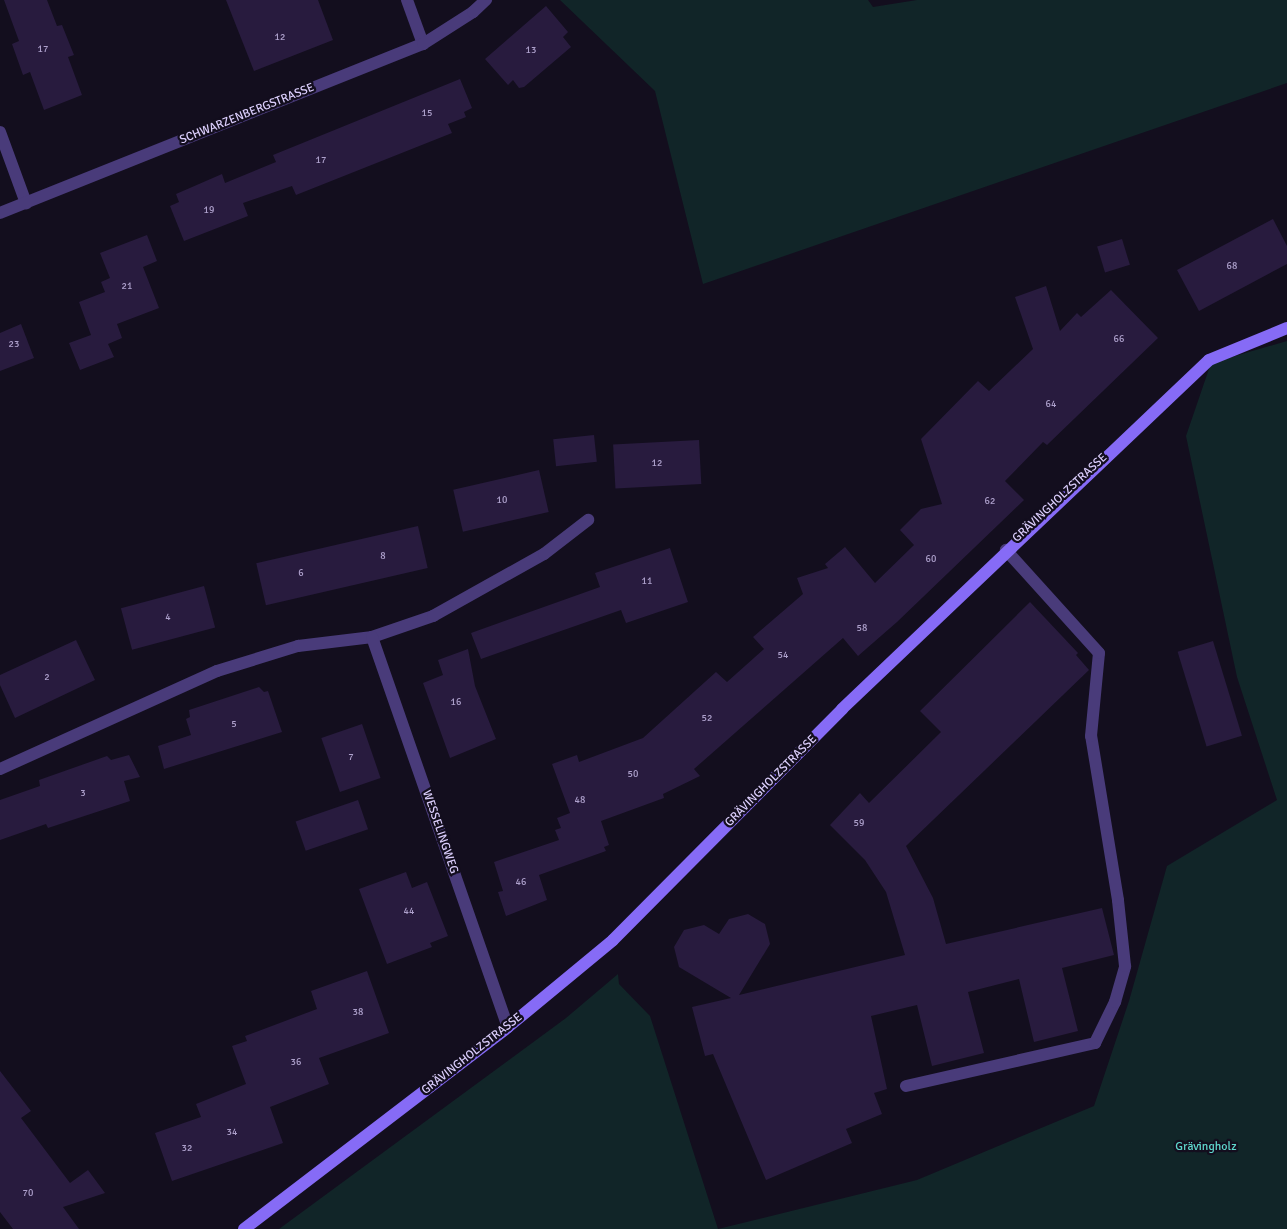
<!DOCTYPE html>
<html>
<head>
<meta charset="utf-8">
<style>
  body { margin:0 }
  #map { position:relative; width:1287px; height:1229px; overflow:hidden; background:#130e1e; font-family:Signika,sans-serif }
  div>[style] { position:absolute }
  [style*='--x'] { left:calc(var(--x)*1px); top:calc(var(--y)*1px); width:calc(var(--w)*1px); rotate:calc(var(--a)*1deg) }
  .green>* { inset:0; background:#112528 }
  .building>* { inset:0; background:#281b3e; transform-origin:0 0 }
  .service>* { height:12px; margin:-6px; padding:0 6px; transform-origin:6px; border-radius:6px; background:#493b7a }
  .minor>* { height:12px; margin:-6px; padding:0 6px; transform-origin:6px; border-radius:6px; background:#493b7a }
  .secondary>* { height:12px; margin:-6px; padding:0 6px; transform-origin:6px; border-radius:6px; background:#866bf6 }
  span { translate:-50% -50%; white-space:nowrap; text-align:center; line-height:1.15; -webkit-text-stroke:4.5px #130e1e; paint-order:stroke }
  .number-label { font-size:10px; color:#aea1cc }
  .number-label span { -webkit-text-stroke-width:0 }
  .street-label { font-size:12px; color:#dbcefc }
  .park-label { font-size:12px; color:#5fd7cd }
</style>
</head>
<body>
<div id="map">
  <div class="green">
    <div style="clip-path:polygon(560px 0,868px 0,873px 7px,917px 0,1287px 0,1287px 83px,703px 284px,655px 91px)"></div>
    <div style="clip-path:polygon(1287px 341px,1287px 1229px,279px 1229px,566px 1018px,618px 974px,619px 984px,650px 1016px,718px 1229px,917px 1180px,1094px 1106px,1129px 1001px,1167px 866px,1277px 800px,1237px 677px,1186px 436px,1211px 363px)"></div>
  </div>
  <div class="building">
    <div style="clip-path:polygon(4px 0,47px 0,57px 26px,62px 25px,74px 55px,68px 57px,82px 95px,44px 110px,30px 72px,23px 75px,12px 44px,19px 41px)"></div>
    <div style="clip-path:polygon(226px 0,318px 0,333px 40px,254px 71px)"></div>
    <div style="clip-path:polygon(546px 6px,568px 32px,563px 37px,571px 47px,524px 87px,519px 88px,513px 80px,508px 85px,485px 59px)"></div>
    <div style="clip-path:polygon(460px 79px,472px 108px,464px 112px,466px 117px,448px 124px,452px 133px,296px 195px,292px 186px,243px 203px,248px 216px,184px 241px,170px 206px,179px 202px,176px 194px,222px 174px,225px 183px,276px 162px,273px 155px)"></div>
    <div style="clip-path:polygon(1273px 219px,1287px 246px,1287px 264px,1199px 311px,1177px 270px)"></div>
    <div style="clip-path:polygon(147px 235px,157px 261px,143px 267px,159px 308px,117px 324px,122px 338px,108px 344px,114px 357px,80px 370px,69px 343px,91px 335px,79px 302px,105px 292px,101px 282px,110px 278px,100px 253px)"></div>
    <div style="left:1122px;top:239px;width:27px;height:26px;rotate:73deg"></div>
    <div style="clip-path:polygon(1046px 286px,1060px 331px,1077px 313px,1081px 317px,1111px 290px,1158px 338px,1047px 445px,1043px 442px,1005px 481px,1024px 500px,897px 622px,858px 656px,843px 638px,694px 769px,700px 776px,663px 794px,664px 798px,601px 821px,609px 845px,604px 847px,606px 851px,539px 875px,547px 900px,506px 916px,498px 892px,503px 891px,494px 862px,559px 840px,555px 830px,561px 828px,557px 818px,570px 813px,552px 764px,577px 755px,579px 762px,643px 738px,716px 672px,727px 682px,764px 649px,753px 637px,803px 594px,797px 578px,828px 568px,825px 564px,845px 547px,875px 583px,914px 545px,900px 530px,921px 509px,942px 504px,921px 439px,978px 381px,989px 391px,1033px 349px,1015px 297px)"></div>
    <div style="clip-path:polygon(21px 324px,34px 358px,0 371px,0 333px)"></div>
    <div style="left:594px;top:435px;width:27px;height:41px;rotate:84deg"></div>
    <div style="left:699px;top:440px;width:44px;height:86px;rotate:87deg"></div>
    <div style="left:539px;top:470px;width:43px;height:88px;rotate:77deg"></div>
    <div style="left:418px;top:526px;width:43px;height:166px;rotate:77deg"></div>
    <div style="clip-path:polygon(670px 548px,688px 602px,626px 623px,621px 610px,481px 659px,471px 633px,600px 587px,595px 573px)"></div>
    <div style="left:204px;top:586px;width:43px;height:86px;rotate:75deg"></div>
    <div style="clip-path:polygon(1030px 602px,1078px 653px,1076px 655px,1089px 670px,906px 846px,933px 898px,946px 944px,1102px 908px,1114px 955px,1062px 968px,1078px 1031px,1034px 1042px,1019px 979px,968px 992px,984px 1053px,932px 1066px,917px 1005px,871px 1016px,887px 1089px,874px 1093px,882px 1114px,846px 1129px,852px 1143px,766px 1180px,713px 1054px,705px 1056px,692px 1007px,731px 998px,679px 967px,674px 947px,684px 930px,704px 925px,719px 934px,729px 919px,748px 914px,765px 924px,770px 944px,739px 995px,905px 955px,886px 892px,865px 860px,830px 825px,860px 793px,869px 803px,941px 732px,920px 711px)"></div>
    <div style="clip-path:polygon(76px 640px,95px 680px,15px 718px,0 685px,0 675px)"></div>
    <div style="left:1213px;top:641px;width:99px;height:37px;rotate:73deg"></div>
    <div style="clip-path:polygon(468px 649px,475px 686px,496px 739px,450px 758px,423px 683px,443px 675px,438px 660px)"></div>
    <div style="clip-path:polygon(259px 687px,264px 692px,268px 691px,282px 732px,164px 769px,158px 746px,191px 735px,186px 719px,190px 717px,189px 710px)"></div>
    <div style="left:362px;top:724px;width:57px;height:43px;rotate:71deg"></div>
    <div style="clip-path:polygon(129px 755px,140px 777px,124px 781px,130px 801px,48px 828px,46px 824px,0 840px,0 800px,40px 786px,39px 780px,107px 756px,111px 760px)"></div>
    <div style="left:358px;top:800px;width:31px;height:66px;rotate:71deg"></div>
    <div style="clip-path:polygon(406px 872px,412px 888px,427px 882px,448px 936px,430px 943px,432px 947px,387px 964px,359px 889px)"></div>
    <div style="clip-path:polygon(367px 971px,389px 1033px,319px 1058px,329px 1084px,270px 1107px,283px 1143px,172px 1181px,155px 1133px,201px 1117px,196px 1104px,246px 1084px,232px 1046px,247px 1041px,245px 1036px,317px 1009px,311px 991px)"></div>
    <div style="clip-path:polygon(0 1071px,31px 1111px,21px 1118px,70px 1183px,88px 1170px,105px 1193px,63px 1207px,79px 1229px,13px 1229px,0 1212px)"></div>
  </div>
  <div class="service">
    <div style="--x:906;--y:1086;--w:194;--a:-12.8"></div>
    <div style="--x:1095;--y:1043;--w:46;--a:-64"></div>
    <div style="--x:1115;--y:1002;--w:37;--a:-74"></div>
    <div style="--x:1125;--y:966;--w:66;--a:-96.1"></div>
    <div style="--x:1118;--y:900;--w:166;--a:-99.3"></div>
    <div style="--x:1091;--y:736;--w:83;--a:-84.5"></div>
    <div style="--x:1099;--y:653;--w:139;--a:-132.1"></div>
  </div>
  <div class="minor">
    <div style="--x:407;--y:0;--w:47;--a:70"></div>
    <div style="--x:0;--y:132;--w:76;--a:69.9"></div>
    <div style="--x:0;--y:213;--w:456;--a:-21.8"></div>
    <div style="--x:423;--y:44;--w:59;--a:-32.6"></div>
    <div style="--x:473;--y:12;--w:18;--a:-43"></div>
    <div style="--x:372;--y:637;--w:65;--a:-19"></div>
    <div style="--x:433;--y:616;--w:127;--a:-29.2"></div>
    <div style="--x:544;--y:554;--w:56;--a:-37.7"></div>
    <div style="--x:0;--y:769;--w:238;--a:-24.3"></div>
    <div style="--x:217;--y:671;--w:85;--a:-17.2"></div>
    <div style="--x:298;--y:646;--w:75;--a:-6.9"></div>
    <div style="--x:372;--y:637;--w:413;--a:70.8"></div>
  </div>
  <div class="secondary">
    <div style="--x:244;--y:1229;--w:332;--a:-37.4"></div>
    <div style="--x:508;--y:1027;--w:136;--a:-39.6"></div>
    <div style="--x:613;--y:940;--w:325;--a:-45.2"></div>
    <div style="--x:842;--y:709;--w:506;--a:-43.56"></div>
    <div style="--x:1209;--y:360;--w:84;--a:-22.3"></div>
  </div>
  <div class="number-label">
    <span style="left:280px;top:38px">12</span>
    <span style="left:43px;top:50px">17</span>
    <span style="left:531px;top:51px">13</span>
    <span style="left:427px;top:114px">15</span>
    <span style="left:321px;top:161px">17</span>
    <span style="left:209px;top:211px">19</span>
    <span style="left:1232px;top:267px">68</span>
    <span style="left:127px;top:287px">21</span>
    <span style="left:1119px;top:340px">66</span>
    <span style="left:14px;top:345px">23</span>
    <span style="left:1051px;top:405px">64</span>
    <span style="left:657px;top:464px">12</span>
    <span style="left:502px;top:501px">10</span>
    <span style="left:990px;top:502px">62</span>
    <span style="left:383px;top:557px">8</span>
    <span style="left:931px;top:560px">60</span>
    <span style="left:301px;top:574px">6</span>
    <span style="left:647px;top:582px">11</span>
    <span style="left:168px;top:618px">4</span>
    <span style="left:862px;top:629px">58</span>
    <span style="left:783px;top:656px">54</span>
    <span style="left:47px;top:678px">2</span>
    <span style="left:456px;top:703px">16</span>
    <span style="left:707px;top:719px">52</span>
    <span style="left:234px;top:725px">5</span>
    <span style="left:351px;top:758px">7</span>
    <span style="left:633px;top:775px">50</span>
    <span style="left:83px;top:794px">3</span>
    <span style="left:580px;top:801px">48</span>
    <span style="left:859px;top:824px">59</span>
    <span style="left:521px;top:883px">46</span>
    <span style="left:409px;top:912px">44</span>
    <span style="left:358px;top:1013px">38</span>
    <span style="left:296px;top:1063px">36</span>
    <span style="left:232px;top:1133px">34</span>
    <span style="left:187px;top:1149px">32</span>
    <span style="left:28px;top:1194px">70</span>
  </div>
  <div class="street-label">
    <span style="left:247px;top:114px;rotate:-22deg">SCHWARZENBERGSTRASSE</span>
    <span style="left:1060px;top:498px;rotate:-43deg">GRÄVINGHOLZSTRASSE</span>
    <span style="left:771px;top:781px;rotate:-45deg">GRÄVINGHOLZSTRASSE</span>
    <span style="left:440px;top:832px;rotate:71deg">WESSELINGWEG</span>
    <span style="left:472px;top:1054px;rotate:-38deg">GRÄVINGHOLZSTRASSE</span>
  </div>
  <div class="park-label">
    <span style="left:1206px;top:1147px">Grävingholz</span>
  </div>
</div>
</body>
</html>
